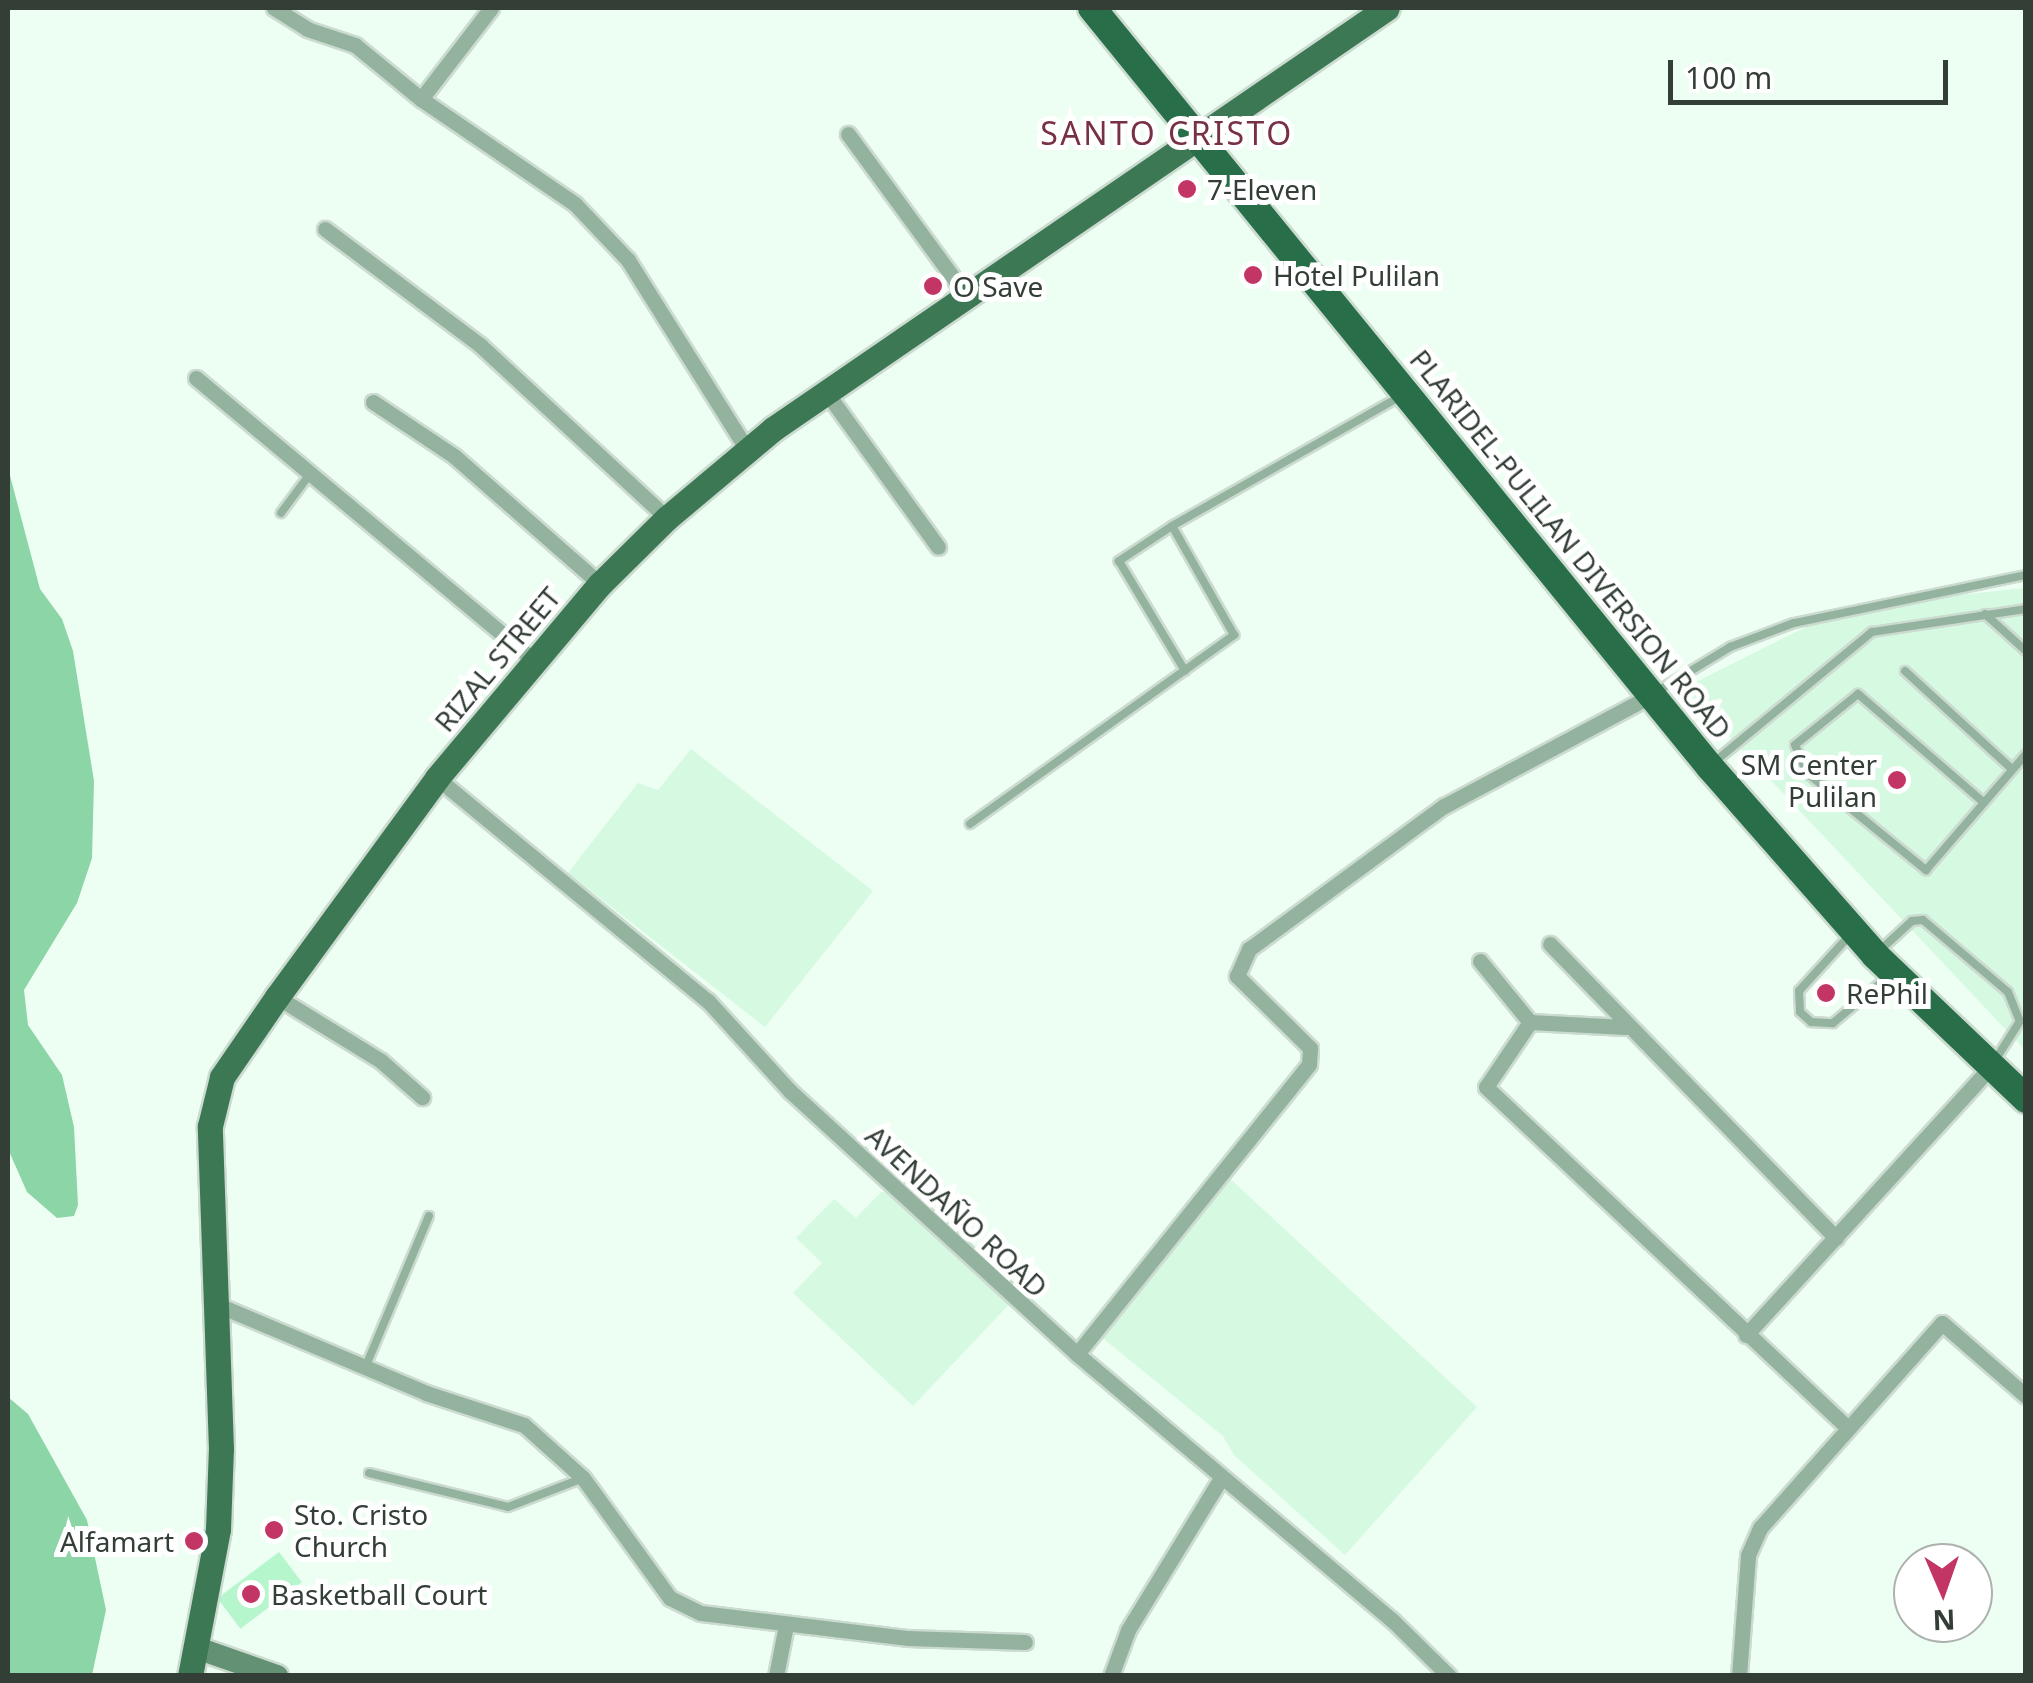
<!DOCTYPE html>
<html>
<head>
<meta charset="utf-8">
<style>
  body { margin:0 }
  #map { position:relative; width:2033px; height:1683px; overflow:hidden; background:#edfef2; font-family:"Noto Sans",sans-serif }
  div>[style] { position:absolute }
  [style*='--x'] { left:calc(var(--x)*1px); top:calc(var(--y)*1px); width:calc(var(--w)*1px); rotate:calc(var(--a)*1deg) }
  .built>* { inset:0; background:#d5f9e1 }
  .green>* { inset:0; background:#b6f6cc; transform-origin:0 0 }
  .water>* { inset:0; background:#8bd5a6 }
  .roads { filter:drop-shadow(2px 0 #ccdbd0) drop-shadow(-2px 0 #ccdbd0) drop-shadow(0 2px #ccdbd0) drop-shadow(0 -2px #ccdbd0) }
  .service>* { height:8px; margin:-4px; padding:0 4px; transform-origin:4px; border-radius:4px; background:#94b39f }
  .minor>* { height:15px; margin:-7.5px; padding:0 7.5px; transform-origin:7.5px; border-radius:7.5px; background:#94b39f }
  .secondary>* { height:22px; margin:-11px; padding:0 11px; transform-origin:11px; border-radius:11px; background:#639173 }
  .primary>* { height:25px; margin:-12.5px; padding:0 12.5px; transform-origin:12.5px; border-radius:12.5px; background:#3d7855 }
  .trunk>* { height:28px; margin:-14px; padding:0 14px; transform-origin:14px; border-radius:14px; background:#286e48 }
  .dots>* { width:28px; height:28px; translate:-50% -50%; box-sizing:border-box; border:5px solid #fff; border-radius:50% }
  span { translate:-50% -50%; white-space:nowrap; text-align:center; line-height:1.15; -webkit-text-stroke:10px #fff; paint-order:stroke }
  .poi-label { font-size:28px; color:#333e37 }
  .left { translate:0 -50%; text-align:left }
  .right { translate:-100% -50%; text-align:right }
  .street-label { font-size:28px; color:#333e37 }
  .quarter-label { font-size:32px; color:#773144; letter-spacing:2.5px }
  .frame { position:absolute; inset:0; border:10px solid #333e37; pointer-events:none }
  .north { position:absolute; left:1893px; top:1543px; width:100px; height:100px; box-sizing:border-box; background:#fff; border:2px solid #adb2af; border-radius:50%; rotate:178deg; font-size:28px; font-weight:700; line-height:40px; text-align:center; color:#333e37 }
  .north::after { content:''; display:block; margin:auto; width:35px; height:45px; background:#c23565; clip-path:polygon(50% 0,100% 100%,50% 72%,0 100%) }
  .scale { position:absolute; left:1668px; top:60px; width:280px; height:45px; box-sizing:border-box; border:5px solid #333e37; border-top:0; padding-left:12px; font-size:30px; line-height:35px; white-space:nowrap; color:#333e37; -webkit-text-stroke:8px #fff; paint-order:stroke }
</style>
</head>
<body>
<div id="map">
  <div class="built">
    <div style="clip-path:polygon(2025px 588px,2025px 1050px,1684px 688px,1846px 607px)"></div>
    <div style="clip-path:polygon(691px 749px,873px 891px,765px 1027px,568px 873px,638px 783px,658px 790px)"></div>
    <div style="clip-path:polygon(1227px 1176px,1477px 1407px,1345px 1555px,1234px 1455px,1223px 1436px,1094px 1331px)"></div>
    <div style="clip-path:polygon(881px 1192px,905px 1193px,1016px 1297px,913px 1406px,793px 1293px,822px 1263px,796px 1238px,834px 1199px,856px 1218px)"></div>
  </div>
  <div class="green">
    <div style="left:279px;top:1552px;width:38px;height:77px;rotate:53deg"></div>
  </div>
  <div class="water">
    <div style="clip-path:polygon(8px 468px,40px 589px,62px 619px,73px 651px,94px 781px,92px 858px,77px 903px,24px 990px,28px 1025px,62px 1075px,74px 1127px,78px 1205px,74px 1216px,57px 1218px,27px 1192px,8px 1149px)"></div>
    <div style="clip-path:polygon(8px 1397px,28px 1414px,87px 1520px,106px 1610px,92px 1675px,8px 1675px)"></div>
  </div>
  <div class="roads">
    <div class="service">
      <div style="--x:281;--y:513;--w:49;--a:-53.4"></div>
      <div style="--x:1172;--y:526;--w:64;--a:146.6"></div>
      <div style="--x:1119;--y:561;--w:128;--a:59"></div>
      <div style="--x:1985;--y:614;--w:55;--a:42.1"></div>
      <div style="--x:1905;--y:671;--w:145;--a:42.5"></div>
      <div style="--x:1656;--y:692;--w:87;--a:-31.3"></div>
      <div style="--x:1730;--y:647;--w:68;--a:-20.6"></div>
      <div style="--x:1794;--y:623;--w:237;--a:-11.7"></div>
      <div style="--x:1713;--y:763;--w:206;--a:-39.5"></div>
      <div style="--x:1872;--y:632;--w:156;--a:-8.5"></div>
      <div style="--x:1982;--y:801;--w:164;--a:-139.2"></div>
      <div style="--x:1858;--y:694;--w:81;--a:141"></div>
      <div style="--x:1795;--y:745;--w:30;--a:67"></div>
      <div style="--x:1807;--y:773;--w:154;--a:39.2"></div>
      <div style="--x:1926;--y:870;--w:153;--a:-49.2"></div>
      <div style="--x:970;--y:824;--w:325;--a:-35.6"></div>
      <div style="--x:1234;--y:635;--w:125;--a:-119.6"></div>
      <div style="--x:1172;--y:526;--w:261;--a:-29.6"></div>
      <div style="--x:1849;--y:936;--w:74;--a:132.3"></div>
      <div style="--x:1799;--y:991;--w:21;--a:87"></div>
      <div style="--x:1800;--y:1012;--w:15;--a:42"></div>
      <div style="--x:1811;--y:1022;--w:22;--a:3"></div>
      <div style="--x:1833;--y:1023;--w:73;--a:-40"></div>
      <div style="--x:1878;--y:952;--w:46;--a:-42.4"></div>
      <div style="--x:1912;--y:921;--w:11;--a:-5"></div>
      <div style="--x:1923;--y:920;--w:111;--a:40.3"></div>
      <div style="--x:2008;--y:992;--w:31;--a:68"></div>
      <div style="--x:2020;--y:1021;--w:49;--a:122.4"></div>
      <div style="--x:365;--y:1368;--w:165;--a:-67.2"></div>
      <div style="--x:369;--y:1473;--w:143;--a:13.7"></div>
      <div style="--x:508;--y:1507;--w:80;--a:-21.1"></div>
    </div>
    <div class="minor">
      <div style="--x:274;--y:8;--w:39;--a:32"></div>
      <div style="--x:307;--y:29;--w:51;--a:18.4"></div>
      <div style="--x:355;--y:45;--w:85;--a:39.3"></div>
      <div style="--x:421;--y:99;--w:186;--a:34.3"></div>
      <div style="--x:575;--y:204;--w:77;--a:46.6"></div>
      <div style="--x:628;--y:260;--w:224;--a:57.9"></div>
      <div style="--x:421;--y:99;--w:115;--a:-52.4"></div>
      <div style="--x:848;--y:134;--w:200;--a:53.8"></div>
      <div style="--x:325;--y:229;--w:194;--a:36.8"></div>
      <div style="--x:480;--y:345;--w:255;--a:42.8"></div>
      <div style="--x:196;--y:378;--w:442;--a:39.9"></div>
      <div style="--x:826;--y:392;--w:191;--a:54.1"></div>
      <div style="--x:373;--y:402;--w:97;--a:33.7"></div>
      <div style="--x:454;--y:456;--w:194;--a:41.2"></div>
      <div style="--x:437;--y:778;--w:351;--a:39.5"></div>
      <div style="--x:708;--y:1001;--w:122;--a:47.7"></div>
      <div style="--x:790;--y:1091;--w:389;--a:42.5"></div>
      <div style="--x:1077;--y:1354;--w:412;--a:40.2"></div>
      <div style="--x:1392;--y:1620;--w:80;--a:44.5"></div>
      <div style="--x:1550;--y:944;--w:410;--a:45.8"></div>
      <div style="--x:1480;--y:961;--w:79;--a:50.7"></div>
      <div style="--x:277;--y:997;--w:122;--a:31.6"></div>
      <div style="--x:381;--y:1061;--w:55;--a:41.3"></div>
      <div style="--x:1625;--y:1027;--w:95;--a:-177"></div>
      <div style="--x:1530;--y:1022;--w:78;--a:124.1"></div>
      <div style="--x:1486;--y:1087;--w:493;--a:43.3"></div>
      <div style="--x:218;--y:1305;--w:226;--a:22.9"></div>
      <div style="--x:426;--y:1393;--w:103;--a:18.1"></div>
      <div style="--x:524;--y:1425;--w:79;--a:41.9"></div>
      <div style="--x:583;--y:1478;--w:148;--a:54.1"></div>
      <div style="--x:670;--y:1598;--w:34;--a:26"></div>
      <div style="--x:701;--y:1613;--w:209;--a:6.9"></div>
      <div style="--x:908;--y:1638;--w:117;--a:2"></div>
      <div style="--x:1746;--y:1335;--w:360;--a:-47.6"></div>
      <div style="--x:1077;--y:1354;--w:371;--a:-51.3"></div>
      <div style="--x:1309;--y:1064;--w:16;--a:-86"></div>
      <div style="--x:1310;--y:1048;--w:103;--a:-135.4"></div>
      <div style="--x:1237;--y:976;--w:30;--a:-66"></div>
      <div style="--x:1249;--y:949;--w:242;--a:-36.3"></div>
      <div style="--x:1444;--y:806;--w:236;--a:-28.1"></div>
      <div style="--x:776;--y:1676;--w:52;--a:-78.9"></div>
      <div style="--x:1111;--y:1676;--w:49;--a:-69.7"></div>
      <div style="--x:1128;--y:1630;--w:176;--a:-58.5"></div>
      <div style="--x:1739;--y:1676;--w:121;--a:-85.7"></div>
      <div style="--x:1748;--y:1555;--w:30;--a:-66"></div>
      <div style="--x:1760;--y:1528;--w:274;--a:-48.4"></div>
      <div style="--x:1942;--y:1323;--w:111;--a:41"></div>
    </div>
    <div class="secondary">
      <div style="--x:197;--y:1648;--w:85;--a:19.3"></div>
    </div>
    <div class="primary">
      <div style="--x:190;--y:1676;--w:150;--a:-79.2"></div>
      <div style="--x:218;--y:1529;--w:80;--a:-87.9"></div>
      <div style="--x:221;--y:1449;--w:323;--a:-92"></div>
      <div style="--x:210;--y:1126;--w:50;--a:-76.2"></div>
      <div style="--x:222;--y:1077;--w:97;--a:-55.5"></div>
      <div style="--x:277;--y:997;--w:271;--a:-53.8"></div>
      <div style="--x:437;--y:778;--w:253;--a:-50"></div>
      <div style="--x:600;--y:584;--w:94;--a:-44.6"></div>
      <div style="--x:667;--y:518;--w:138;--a:-40"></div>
      <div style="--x:773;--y:429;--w:744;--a:-34.44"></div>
    </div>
    <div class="trunk">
      <div style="--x:1092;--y:8;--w:979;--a:50.85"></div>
      <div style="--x:1710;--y:767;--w:250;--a:48.7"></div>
      <div style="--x:1875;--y:955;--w:209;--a:43.6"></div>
    </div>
  </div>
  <div class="dots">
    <div style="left:1187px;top:189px;background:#c23565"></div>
    <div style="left:1253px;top:275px;background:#c23565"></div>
    <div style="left:933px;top:286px;background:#c23565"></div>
    <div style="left:1897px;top:780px;background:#c23565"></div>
    <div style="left:1826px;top:993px;background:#c23565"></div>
    <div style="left:274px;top:1530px;background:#c23565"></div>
    <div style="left:194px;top:1541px;background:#c23565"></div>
    <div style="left:251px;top:1594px;background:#c23565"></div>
  </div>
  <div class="poi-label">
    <span class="left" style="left:1207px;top:189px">7-Eleven</span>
    <span class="left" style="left:1273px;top:275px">Hotel Pulilan</span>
    <span class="left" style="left:953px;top:286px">O Save</span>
    <span class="right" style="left:1877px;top:780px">SM Center<br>Pulilan</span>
    <span class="left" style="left:1846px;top:993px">RePhil</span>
    <span class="left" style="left:294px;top:1530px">Sto. Cristo<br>Church</span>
    <span class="right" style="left:174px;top:1541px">Alfamart</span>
    <span class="left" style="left:271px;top:1594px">Basketball Court</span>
  </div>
  <div class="street-label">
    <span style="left:1571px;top:544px;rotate:51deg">PLARIDEL-PULILAN DIVERSION ROAD</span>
    <span style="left:497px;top:659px;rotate:-50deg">RIZAL STREET</span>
    <span style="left:957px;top:1211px;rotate:43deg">AVENDAÑO ROAD</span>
  </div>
  <div class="quarter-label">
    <span style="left:1167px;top:133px">SANTO CRISTO</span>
  </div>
  <div class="frame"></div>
  <div class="north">N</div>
  <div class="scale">100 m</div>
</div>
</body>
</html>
